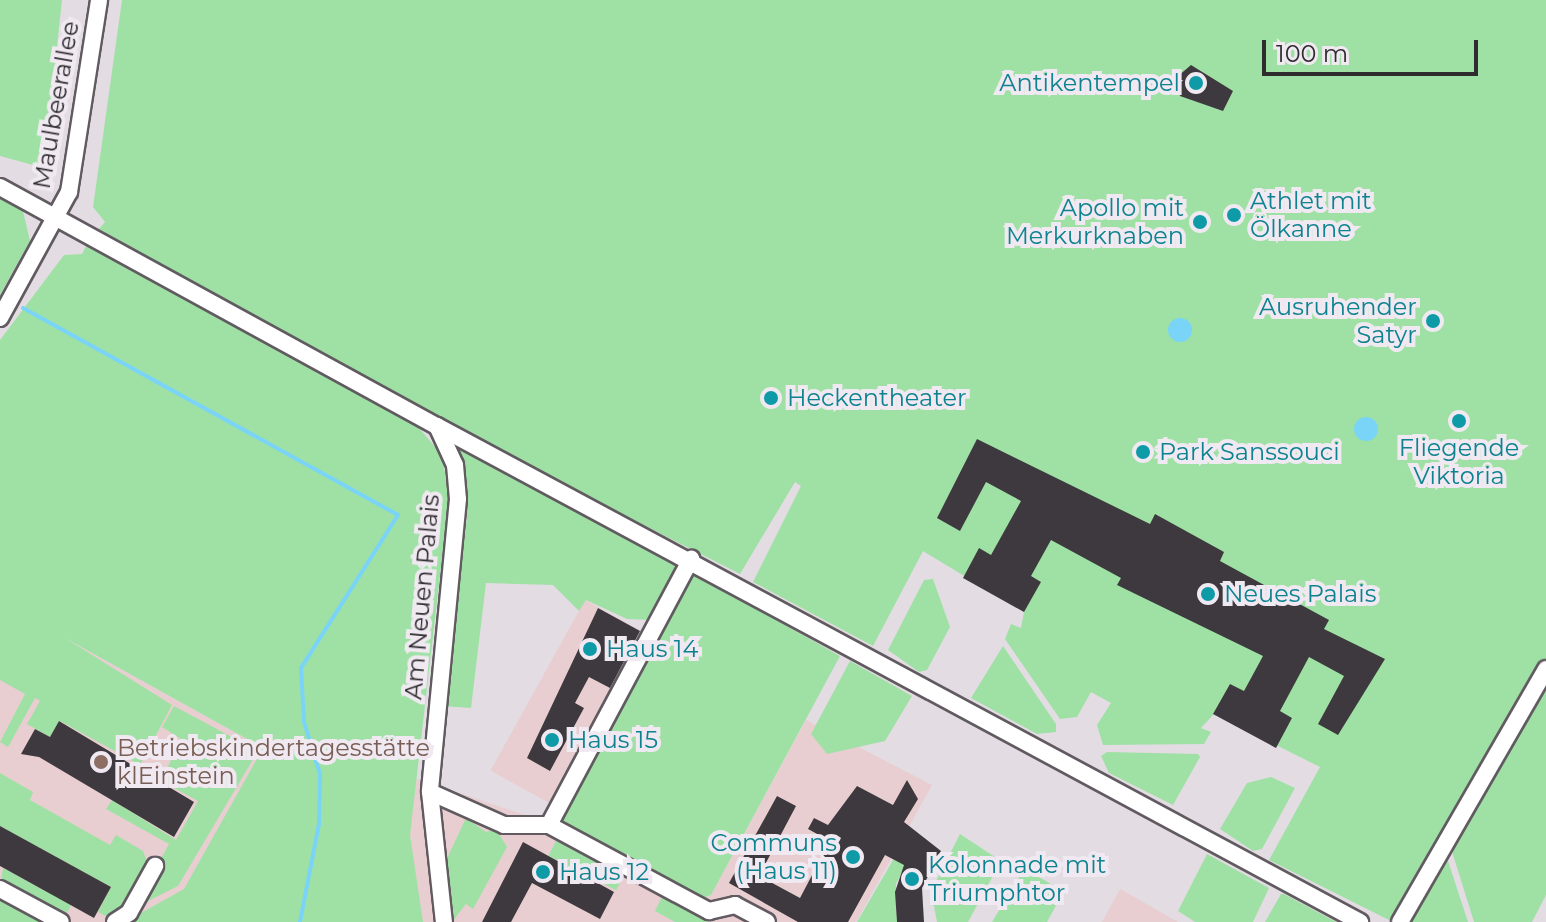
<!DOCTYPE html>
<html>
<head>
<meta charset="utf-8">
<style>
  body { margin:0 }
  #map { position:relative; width:1546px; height:922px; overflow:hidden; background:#e3dce3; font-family:Montserrat,sans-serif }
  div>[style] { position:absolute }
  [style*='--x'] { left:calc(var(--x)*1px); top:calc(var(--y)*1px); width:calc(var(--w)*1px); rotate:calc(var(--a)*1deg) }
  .education>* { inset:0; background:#e8ced0; transform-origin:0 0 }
  .green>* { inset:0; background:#9fe1a5; transform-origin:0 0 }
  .water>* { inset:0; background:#79d4f7 }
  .round { border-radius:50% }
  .stream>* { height:4px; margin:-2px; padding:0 2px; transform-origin:2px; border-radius:2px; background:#79d4f7 }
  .building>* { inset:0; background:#3e393e }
  .roads { filter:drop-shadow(2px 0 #615b61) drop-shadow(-2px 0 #615b61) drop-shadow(0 2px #615b61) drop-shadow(0 -2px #615b61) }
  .minor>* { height:16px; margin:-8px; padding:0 8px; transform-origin:8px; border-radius:8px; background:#fff }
  .dots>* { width:22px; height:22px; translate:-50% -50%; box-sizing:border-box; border:4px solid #f0e9f1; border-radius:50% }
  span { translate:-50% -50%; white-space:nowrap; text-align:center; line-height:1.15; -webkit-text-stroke:8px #f0e9f1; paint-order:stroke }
  .culture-label { font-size:24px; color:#0d838f }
  .right { translate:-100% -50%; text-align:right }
  .left { translate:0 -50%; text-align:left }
  .street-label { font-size:24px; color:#2f2c2f }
  .education-label { font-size:24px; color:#785e54 }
  .scale { position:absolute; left:1262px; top:40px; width:216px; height:36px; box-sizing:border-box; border:4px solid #2f2c2f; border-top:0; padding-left:10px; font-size:24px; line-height:28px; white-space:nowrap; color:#2f2c2f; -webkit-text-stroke:6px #f0e9f1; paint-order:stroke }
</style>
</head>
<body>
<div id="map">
  <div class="education">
    <div style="left:585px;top:600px;width:80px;height:195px;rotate:29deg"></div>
    <div style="clip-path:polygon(63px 637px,263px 748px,343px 754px,567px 829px,697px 900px,711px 895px,806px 720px,932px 785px,856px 922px,0 922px,0 673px)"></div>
    <div style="clip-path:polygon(1120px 889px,1171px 918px,1178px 922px,1102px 922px)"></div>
  </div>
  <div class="green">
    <div style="clip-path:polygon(0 0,62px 0,44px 168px,0 156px)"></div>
    <div style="clip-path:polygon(122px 0,1546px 0,1546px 895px,1532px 922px,1474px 922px,1450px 845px,1393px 922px,1269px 860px,1320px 767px,1214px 714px,1201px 728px,1211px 732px,1204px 744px,1103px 745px,1097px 725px,1111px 703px,1091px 692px,1077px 717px,1060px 719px,1005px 639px,1011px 624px,1021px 628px,1024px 612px,923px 551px,873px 646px,753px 582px,801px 486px,795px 482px,740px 574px,445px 424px,99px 229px,105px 222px,93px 207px)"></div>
    <div style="clip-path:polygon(0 198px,23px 211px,30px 241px,0 295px)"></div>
    <div style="clip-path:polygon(87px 244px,413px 421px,442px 455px,449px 498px,410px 835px,423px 922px,125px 922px,184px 889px,263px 748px,65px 638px,172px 705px,140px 765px,60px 721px,50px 737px,27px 724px,40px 701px,35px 698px,8px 747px,0 742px,25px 694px,0 680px,0 340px,64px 255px,82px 254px)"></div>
    <div style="clip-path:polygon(459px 443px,682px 570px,654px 620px,627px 619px,586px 600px,579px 611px,553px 585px,486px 583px,471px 708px,442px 706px,467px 517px)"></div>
    <div style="clip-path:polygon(696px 575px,840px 656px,711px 895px,697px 900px,564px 825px,563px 815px,689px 576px)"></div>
    <div style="clip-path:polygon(933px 579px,950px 627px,927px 670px,919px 672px,888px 650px,924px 580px)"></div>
    <div style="clip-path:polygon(1003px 646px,1056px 724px,1056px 732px,1037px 734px,971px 698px)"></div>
    <div style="clip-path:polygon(850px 661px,912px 696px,885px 741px,827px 754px,811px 734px)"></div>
    <div style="clip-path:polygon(174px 706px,258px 751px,178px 886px,134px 908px,169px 844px,106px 809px,112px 800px,176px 840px,198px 801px,161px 781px,181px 739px,162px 727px)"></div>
    <div style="clip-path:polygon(1107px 752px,1198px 754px,1200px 757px,1173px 805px,1109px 773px,1101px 756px)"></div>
    <div style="clip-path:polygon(0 773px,33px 792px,30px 800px,110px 845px,116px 835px,143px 851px,148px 864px,113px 920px,98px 912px,111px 887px,0 826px)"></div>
    <div style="clip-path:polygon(1271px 777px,1295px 788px,1262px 849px,1253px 851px,1220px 829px,1247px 783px)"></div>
    <div style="clip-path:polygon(466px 818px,486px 832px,496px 829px,507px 847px,473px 909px,466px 904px,452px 922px,443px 867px)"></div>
    <div style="clip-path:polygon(960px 834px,1001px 861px,968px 922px,937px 922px,931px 891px)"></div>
    <div style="left:558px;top:837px;width:76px;height:21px;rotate:27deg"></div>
    <div style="clip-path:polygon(900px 848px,911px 854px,896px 884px,897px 922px,857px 922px)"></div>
    <div style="clip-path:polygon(1207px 854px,1269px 888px,1253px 922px,1195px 922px,1178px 911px)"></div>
    <div style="clip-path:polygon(1446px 855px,1468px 922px,1405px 922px)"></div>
    <div style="clip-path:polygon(3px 868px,71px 905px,68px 911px,61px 918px,0 885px)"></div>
    <div style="clip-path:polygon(1024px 869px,1064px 891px,1047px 922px,992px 922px)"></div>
    <div style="clip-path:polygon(664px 893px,710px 919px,708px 922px,675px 922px,655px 911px)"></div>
    <div style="clip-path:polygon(0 894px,51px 922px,0 922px)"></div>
    <div style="clip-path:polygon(1281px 894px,1284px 894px,1336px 922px,1265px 922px)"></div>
  </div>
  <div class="water">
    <div class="round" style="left:1168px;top:318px;width:24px;height:24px"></div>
    <div class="round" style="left:1354px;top:417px;width:24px;height:24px"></div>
  </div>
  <div class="stream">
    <div style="--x:23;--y:308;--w:428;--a:28.9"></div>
    <div style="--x:398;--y:515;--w:181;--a:122.4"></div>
    <div style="--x:301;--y:668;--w:54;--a:86.8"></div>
    <div style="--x:304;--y:722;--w:54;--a:72.9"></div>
    <div style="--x:320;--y:774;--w:50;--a:91.1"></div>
    <div style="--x:319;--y:824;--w:100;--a:101"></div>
  </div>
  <div class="building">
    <div style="clip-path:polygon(1191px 65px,1233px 91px,1223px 111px,1180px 96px,1177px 77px)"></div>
    <div style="clip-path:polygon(977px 439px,1150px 524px,1155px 514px,1224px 552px,1220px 561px,1329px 620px,1324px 629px,1385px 659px,1338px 735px,1318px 724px,1344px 676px,1309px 657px,1280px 711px,1292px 718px,1276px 748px,1213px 714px,1230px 684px,1244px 691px,1263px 656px,1117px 585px,1121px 578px,1051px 540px,1031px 576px,1041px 582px,1024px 612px,963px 578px,979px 548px,991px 555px,1021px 501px,986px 482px,960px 531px,937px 518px)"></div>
    <div style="clip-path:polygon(598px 608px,640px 631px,610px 688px,589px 677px,575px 703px,584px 708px,550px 771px,527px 758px)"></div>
    <div style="clip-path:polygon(59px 721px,194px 802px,174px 837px,39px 757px,21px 754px,35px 729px,50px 737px)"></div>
    <div style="clip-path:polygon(907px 780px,918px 799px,904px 822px,941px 851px,922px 888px,924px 922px,897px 922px,895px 892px,904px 865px,885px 855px,848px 922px,798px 922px,729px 883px,777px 796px,796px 806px,759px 876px,800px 898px,830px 841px,808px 829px,814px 818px,828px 825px,857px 786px,893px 805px)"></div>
    <div style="clip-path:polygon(0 826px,111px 887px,94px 918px,0 866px)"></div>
    <div style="clip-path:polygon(523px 842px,614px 892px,600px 919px,532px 883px,511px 922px,482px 922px)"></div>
  </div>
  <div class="roads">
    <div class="minor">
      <div style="--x:0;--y:187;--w:498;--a:28.7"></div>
      <div style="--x:437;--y:426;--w:43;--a:65.2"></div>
      <div style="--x:455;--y:465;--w:34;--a:85"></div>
      <div style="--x:458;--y:499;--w:294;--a:95.5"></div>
      <div style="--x:430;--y:792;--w:131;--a:83.9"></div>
      <div style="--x:0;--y:318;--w:144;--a:-61.3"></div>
      <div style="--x:69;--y:192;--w:194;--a:-81.1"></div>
      <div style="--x:437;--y:426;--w:1048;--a:28.25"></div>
      <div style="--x:430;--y:792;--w:81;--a:24"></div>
      <div style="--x:504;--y:825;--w:45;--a:0"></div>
      <div style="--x:549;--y:825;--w:182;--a:28.3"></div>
      <div style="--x:709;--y:911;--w:27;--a:-13"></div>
      <div style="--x:735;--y:905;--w:36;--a:28"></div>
      <div style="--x:549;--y:825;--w:302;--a:-61.9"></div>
      <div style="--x:0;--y:889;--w:69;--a:28.4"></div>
      <div style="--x:115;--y:922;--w:17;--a:-33"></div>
      <div style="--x:129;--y:913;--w:54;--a:-61"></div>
      <div style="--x:1400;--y:922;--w:292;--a:-60"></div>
    </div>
  </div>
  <div class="dots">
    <div style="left:1196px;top:83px;background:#0f9aa8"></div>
    <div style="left:1234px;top:215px;background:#0f9aa8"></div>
    <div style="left:1200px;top:222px;background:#0f9aa8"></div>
    <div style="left:1433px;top:321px;background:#0f9aa8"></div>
    <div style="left:771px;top:398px;background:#0f9aa8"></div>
    <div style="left:1459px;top:421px;background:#0f9aa8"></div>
    <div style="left:1143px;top:452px;background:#0f9aa8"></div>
    <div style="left:1208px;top:594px;background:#0f9aa8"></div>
    <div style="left:590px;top:649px;background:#0f9aa8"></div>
    <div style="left:552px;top:740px;background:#0f9aa8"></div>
    <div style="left:101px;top:762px;background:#8d6e63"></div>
    <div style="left:853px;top:857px;background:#0f9aa8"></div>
    <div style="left:543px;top:872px;background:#0f9aa8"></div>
    <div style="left:912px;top:879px;background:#0f9aa8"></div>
  </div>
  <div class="culture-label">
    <span class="right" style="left:1180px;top:83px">Antikentempel</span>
    <span class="left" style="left:1250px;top:215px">Athlet mit<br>Ölkanne</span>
    <span class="right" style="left:1184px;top:222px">Apollo mit<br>Merkurknaben</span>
    <span class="right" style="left:1417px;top:321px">Ausruhender<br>Satyr</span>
    <span class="left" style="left:787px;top:398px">Heckentheater</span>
    <span style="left:1459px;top:462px">Fliegende<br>Viktoria</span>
    <span class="left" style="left:1159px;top:452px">Park Sanssouci</span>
    <span class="left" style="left:1224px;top:594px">Neues Palais</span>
    <span class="left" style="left:606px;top:649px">Haus 14</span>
    <span class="left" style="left:568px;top:740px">Haus 15</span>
    <span class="right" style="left:837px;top:857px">Communs<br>(Haus 11)</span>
    <span class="left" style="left:928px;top:879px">Kolonnade mit<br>Triumphtor</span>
    <span class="left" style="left:559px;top:872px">Haus 12</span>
  </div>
  <div class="street-label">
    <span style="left:56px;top:105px;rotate:-80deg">Maulbeerallee</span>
    <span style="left:422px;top:597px;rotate:-85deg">Am Neuen Palais</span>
  </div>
  <div class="education-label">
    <span class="left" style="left:117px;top:762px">Betriebskindertagesstätte<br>klEinstein</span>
  </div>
  <div class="scale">100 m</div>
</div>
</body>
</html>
